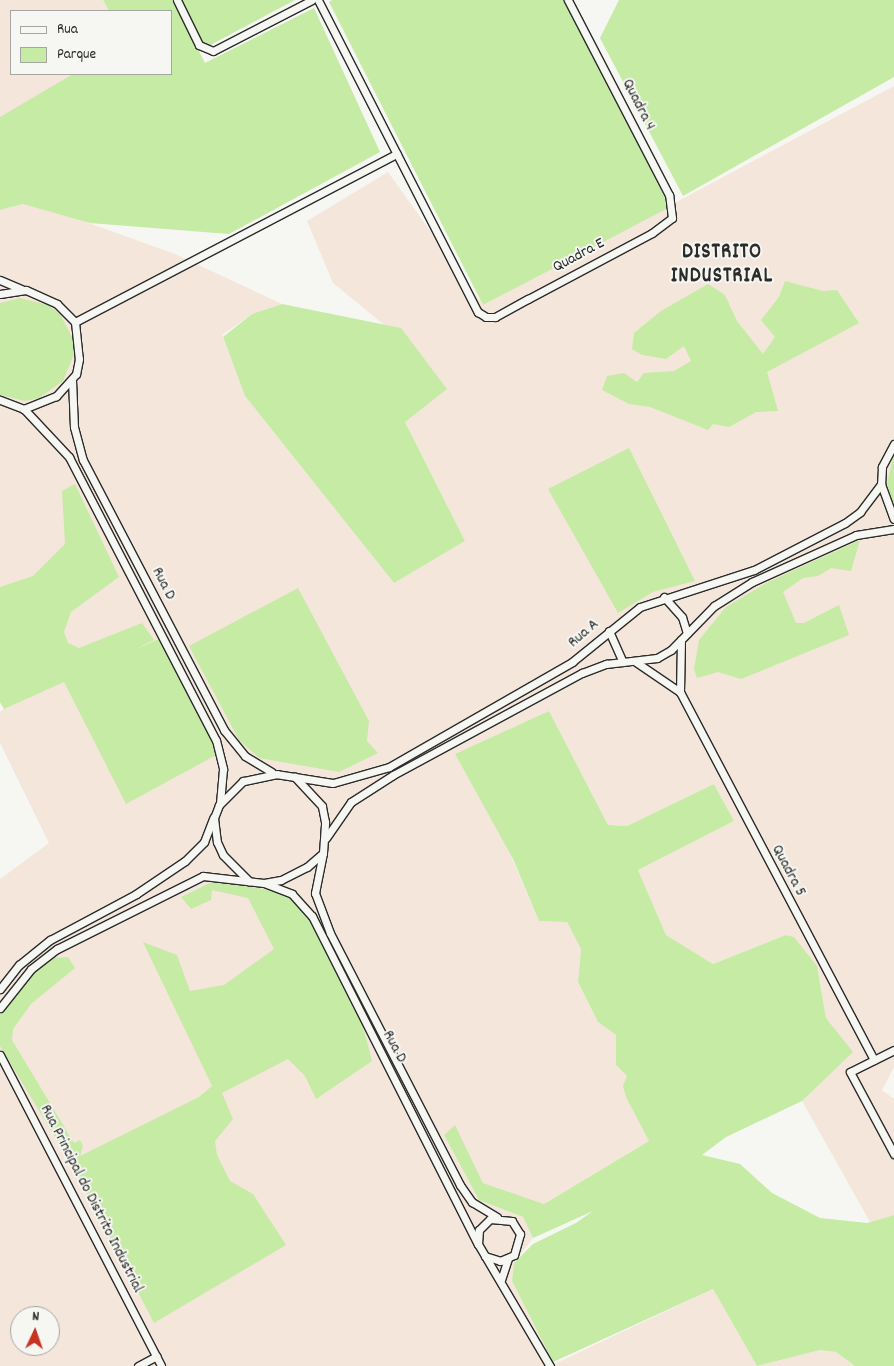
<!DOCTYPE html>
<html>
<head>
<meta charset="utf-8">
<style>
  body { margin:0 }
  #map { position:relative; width:894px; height:1366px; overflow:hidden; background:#f6f6f2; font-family:Dekko,sans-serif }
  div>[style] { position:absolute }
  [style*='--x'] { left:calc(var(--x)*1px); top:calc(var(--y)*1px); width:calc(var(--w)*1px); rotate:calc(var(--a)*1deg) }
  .built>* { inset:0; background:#f5e6db }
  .green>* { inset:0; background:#c5eba5 }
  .roads { filter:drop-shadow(1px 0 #2b2b2b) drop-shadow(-1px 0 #2b2b2b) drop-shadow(0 1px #2b2b2b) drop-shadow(0 -1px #2b2b2b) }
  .minor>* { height:7px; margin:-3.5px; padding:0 3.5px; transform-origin:3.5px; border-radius:3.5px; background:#f6f6f2 }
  span { translate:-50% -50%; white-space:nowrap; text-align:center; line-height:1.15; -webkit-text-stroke:4px #f6f6f2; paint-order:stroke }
  .street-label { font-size:16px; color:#2b2b2b }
  .district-label { font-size:21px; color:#2b2b2b; font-weight:700; letter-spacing:1px }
  .legend { position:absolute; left:10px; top:10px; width:162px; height:65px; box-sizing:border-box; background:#f6f6f2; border:1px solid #a5a5a2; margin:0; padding:6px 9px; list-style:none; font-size:15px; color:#2b2b2b }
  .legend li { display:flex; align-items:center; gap:10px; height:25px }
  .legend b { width:25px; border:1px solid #a5a5a2 }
  .north { position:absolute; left:10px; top:1306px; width:50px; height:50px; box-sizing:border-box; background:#f6f6f2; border:1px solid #a5a5a2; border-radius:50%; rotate:3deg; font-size:14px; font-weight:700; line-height:20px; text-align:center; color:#2b2b2b }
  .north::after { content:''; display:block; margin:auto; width:18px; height:22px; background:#c8321e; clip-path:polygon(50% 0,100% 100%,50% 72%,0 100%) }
</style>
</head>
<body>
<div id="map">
  <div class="built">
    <div style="clip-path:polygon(0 0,103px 0,109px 11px,11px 11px,11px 74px,77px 74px,0 119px)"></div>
    <div style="clip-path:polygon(evenodd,894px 86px,894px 1067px,882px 1090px,894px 1099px,894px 1215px,870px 1222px,802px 1101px,852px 1052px,826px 1018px,817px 966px,794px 937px,786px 935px,713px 964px,666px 935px,638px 870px,734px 821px,714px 784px,627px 826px,608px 825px,549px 711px,455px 754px,506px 845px,539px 921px,567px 922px,581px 949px,578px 982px,598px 1022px,616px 1035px,616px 1065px,627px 1076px,649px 1141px,544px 1204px,483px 1183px,455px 1126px,444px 1135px,479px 1200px,523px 1217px,533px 1238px,514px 1263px,512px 1281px,553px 1362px,547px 1366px,0 1366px,0 879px,49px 843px,0 743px,0 712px,4px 709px,0 702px,0 210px,23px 204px,44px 207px,175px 254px,282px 304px,252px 314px,222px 335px,245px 396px,394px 583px,465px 541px,405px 422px,421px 355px,333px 283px,307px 221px,388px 172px,483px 305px,894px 86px,20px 1316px,50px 1316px,50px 1346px,20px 1346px,20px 1316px)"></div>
    <div style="clip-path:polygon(713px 1289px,757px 1366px,820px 1350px,836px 1352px,855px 1366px,550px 1366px)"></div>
  </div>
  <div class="green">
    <div style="clip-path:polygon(103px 0,295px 0,199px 51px,205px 63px,314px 8px,380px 152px,229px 234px,90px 223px,23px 204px,0 210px,0 117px,73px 74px,171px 74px,171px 11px,109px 11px)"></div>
    <div style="clip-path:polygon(332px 0,564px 0,670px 207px,483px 305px,329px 2px)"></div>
    <div style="clip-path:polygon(619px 0,894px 0,894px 77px,683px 196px,600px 38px)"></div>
    <div style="clip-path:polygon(785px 281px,823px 291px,837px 290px,859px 323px,767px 372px,778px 411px,756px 412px,729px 427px,713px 424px,708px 430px,650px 407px,629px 404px,602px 390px,607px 376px,624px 373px,637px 382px,644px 373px,674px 371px,691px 361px,684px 346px,666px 359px,642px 355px,632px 349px,634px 333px,661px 311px,708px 284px,725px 295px,737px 321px,763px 354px,775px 337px,761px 320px,779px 297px)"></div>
    <div style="clip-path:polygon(20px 298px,48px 305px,60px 314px,73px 339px,74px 354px,63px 381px,39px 398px,25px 401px,0 395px,0 303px)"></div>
    <div style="clip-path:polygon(282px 304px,401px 328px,447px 389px,405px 422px,465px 541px,394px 583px,245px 396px,223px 337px,252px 314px)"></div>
    <div style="clip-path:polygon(629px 448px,695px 581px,653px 592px,618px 613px,548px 489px)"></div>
    <div style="clip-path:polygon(894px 452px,894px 505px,887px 484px)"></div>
    <div style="clip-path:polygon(75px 484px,119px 577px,71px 612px,64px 632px,68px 643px,79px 648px,142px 623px,154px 640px,132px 651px,159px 639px,218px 754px,126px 804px,64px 682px,4px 709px,0 702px,0 587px,33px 576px,65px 544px,62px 491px)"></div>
    <div style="clip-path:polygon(860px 540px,851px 571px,831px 568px,818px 576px,803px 578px,783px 592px,796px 623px,804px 623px,839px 605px,849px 635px,741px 679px,718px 672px,697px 678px,694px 669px,699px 640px,726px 607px,766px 583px)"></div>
    <div style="clip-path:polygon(298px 588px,369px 721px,367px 741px,378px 753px,339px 772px,259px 758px,239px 740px,189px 646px)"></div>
    <div style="clip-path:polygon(549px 711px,608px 825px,627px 826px,714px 784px,734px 821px,638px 870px,666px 935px,713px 964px,786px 935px,794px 937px,817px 966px,826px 1018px,853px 1052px,802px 1101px,726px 1137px,702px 1155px,740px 1164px,772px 1193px,820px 1218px,867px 1223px,894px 1215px,894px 1366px,855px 1366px,836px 1352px,820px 1350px,757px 1366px,713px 1289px,553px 1362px,512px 1281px,514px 1263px,533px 1244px,576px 1223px,593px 1211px,533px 1238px,523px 1217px,479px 1200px,444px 1135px,455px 1125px,483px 1183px,544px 1204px,649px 1141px,626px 1097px,623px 1086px,627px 1076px,616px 1065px,616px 1035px,598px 1022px,578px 982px,581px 949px,567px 922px,539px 921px,513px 859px,455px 754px)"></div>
    <div style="clip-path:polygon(214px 881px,276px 891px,290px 896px,304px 910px,361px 1019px,372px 1061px,316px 1099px,305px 1076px,288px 1059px,222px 1093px,233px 1119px,215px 1141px,217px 1155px,230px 1181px,253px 1194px,286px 1245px,154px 1323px,72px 1165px,0 1046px,0 1015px,38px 967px,52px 958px,68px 957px,75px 968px,31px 1004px,13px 1029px,12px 1040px,74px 1143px,80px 1140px,83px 1146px,80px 1156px,199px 1097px,212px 1086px,143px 942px,177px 955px,190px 991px,224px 985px,274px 949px,248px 898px,212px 890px,211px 900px,191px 909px,181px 897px)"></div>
  </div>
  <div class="roads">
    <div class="minor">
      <div style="--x:177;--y:0;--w:50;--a:63.9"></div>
      <div style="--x:199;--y:45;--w:15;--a:23"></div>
      <div style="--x:213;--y:51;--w:111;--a:-27.3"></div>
      <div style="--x:318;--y:0;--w:351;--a:62.9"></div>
      <div style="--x:478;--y:312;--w:9;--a:32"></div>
      <div style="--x:486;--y:317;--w:9;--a:0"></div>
      <div style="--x:495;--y:317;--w:38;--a:-29"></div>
      <div style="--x:528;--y:299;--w:140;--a:-28"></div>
      <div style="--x:652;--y:233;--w:25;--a:-37"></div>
      <div style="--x:672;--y:218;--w:23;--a:-97"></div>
      <div style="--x:669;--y:195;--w:220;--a:-117.4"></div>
      <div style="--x:0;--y:280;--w:23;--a:23"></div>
      <div style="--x:0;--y:294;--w:26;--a:-9"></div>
      <div style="--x:26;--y:290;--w:34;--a:24"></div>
      <div style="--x:57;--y:304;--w:25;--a:45"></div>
      <div style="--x:75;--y:322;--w:37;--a:84"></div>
      <div style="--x:79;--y:359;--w:15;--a:101"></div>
      <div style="--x:76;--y:374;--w:30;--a:132"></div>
      <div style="--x:56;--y:396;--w:35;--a:158"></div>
      <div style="--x:24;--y:409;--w:26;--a:-159"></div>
      <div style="--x:75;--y:322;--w:363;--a:-27.6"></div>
      <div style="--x:72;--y:380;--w:47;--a:87.6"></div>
      <div style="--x:74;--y:427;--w:34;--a:75"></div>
      <div style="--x:83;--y:460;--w:305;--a:62.4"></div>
      <div style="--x:224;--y:730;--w:33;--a:51"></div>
      <div style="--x:245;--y:756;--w:31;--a:31"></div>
      <div style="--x:24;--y:409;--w:66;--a:46.8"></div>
      <div style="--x:69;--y:457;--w:319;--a:62.6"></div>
      <div style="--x:216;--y:740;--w:30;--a:76"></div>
      <div style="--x:223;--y:769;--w:34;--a:95"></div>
      <div style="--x:894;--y:444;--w:26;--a:118"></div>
      <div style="--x:882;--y:467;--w:17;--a:93"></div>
      <div style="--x:881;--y:484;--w:37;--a:70"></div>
      <div style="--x:664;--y:597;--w:27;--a:48"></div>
      <div style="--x:682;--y:617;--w:17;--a:73"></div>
      <div style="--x:609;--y:631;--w:34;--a:66"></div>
      <div style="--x:681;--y:640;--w:52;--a:91.1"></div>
      <div style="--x:680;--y:692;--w:416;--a:62.2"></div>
      <div style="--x:636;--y:662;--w:53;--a:34.3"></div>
      <div style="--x:295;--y:777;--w:38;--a:9"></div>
      <div style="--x:333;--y:783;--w:58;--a:-15.9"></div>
      <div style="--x:389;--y:767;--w:211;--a:-29.8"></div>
      <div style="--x:572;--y:662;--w:87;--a:-39"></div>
      <div style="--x:640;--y:607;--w:120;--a:-18"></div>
      <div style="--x:754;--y:570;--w:102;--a:-27.3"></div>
      <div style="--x:845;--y:523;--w:19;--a:-36"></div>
      <div style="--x:860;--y:512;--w:35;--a:-53"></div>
      <div style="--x:326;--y:838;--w:44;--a:-55.2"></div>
      <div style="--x:351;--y:802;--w:50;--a:-32.7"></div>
      <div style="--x:393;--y:775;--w:215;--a:-28.4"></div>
      <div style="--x:582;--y:673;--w:26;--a:-21"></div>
      <div style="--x:606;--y:664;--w:51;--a:-6.7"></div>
      <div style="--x:657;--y:658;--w:16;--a:-30"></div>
      <div style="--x:671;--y:650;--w:62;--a:-45.7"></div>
      <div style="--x:714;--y:606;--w:45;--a:-32.3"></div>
      <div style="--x:752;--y:582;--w:114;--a:-24.3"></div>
      <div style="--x:856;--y:535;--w:38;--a:-9"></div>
      <div style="--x:323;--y:853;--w:41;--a:101.3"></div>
      <div style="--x:315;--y:893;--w:43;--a:69.4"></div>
      <div style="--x:330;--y:933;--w:284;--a:62.7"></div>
      <div style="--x:460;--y:1185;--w:21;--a:55"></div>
      <div style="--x:472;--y:1202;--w:29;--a:31"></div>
      <div style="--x:264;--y:883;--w:30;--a:21"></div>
      <div style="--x:292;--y:894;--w:30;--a:48"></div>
      <div style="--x:312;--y:916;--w:368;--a:63.2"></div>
      <div style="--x:0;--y:989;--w:31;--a:-52"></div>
      <div style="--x:19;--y:965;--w:40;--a:-39"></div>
      <div style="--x:50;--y:940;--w:98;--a:-28.1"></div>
      <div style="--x:136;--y:894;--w:59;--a:-34"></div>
      <div style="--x:185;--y:861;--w:27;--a:-45"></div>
      <div style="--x:204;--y:842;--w:26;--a:-69"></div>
      <div style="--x:0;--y:1008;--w:50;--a:-51.5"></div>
      <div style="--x:31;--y:969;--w:33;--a:-38"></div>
      <div style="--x:57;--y:949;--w:163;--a:-26.6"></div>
      <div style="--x:203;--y:876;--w:61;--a:6.5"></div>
      <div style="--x:264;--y:883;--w:17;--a:-10"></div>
      <div style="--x:281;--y:880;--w:29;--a:-27"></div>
      <div style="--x:307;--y:867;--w:21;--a:-41"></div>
      <div style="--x:323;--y:853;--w:31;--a:-86"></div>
      <div style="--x:325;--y:822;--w:16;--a:-101"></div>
      <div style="--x:322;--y:806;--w:40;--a:-133"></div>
      <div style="--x:295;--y:777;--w:18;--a:-171"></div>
      <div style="--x:277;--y:774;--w:35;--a:168"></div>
      <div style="--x:243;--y:781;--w:34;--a:135"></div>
      <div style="--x:219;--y:805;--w:14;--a:111"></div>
      <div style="--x:214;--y:818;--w:24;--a:83"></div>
      <div style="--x:217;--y:842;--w:14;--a:65"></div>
      <div style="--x:223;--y:855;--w:37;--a:45"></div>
      <div style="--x:894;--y:1050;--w:49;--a:153.4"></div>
      <div style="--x:850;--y:1072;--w:93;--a:61.8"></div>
      <div style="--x:0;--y:1055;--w:350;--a:62.6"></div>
      <div style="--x:485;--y:1256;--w:16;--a:18"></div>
      <div style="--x:500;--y:1261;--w:15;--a:-23"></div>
      <div style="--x:514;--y:1255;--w:22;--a:-74"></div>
      <div style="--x:520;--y:1234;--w:15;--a:-122"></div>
      <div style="--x:512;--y:1221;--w:22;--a:-175"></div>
      <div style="--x:490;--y:1219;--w:16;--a:135"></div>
      <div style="--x:479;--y:1230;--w:14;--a:94"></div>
      <div style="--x:478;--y:1244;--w:142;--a:59.5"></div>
      <div style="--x:501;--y:1280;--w:22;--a:-72"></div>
      <div style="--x:138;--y:1366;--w:21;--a:-28"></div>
    </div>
  </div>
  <div class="street-label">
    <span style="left:638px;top:105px;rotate:63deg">Quadra 4</span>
    <span style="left:579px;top:256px;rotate:-28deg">Quadra E</span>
    <span style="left:163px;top:584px;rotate:63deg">Rua D</span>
    <span style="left:584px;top:634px;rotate:-41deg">Rua A</span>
    <span style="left:788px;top:871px;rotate:62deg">Quadra 5</span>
    <span style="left:394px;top:1047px;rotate:62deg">Rua D</span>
    <span style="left:91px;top:1199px;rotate:63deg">Rua Principal do Distrito Industrial</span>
  </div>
  <div class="district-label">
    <span style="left:722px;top:265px">DISTRITO<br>INDUSTRIAL</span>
  </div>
  <ul class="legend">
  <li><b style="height:6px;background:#f6f6f2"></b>Rua</li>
  <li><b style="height:14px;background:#c5eba5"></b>Parque</li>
  </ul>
  <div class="north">N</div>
</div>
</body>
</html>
